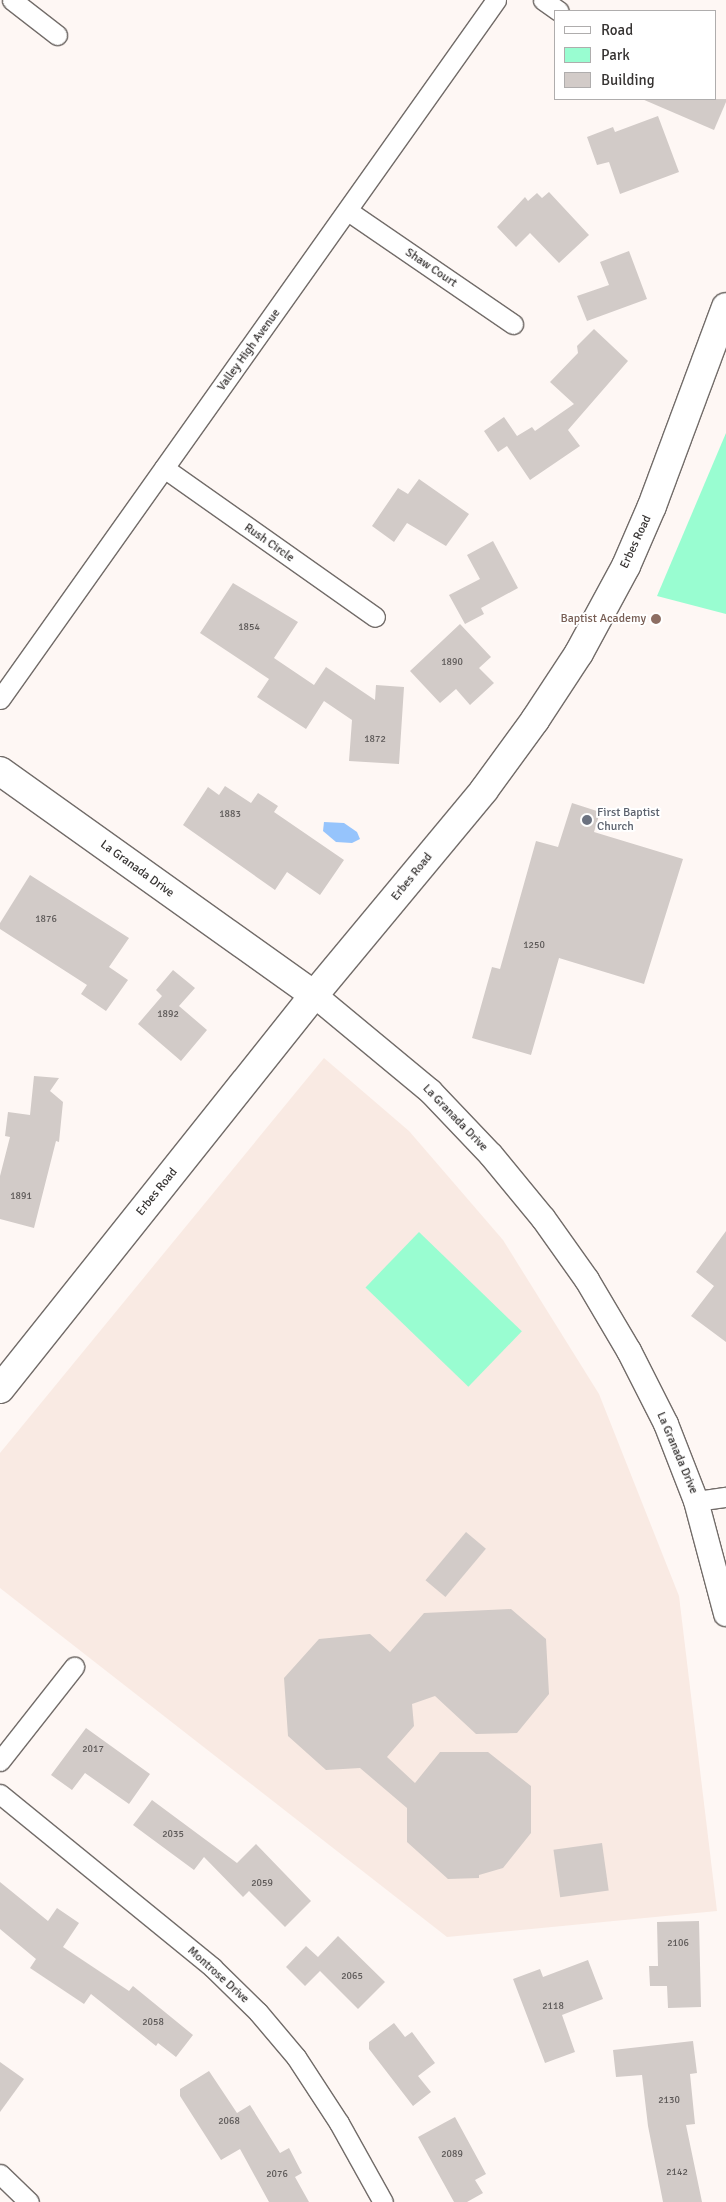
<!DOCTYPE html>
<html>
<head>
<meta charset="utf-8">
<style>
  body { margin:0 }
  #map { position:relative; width:726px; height:2202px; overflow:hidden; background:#fef7f4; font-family:Signika,sans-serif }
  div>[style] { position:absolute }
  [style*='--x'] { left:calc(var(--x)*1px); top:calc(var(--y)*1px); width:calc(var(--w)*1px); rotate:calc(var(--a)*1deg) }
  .built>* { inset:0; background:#f9eae3 }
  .green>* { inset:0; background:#99fdd1; transform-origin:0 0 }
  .water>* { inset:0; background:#96c4fc }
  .building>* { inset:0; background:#d2cbc8; transform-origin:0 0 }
  .roads { filter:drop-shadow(1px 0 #726c69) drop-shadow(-1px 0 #726c69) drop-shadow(0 1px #726c69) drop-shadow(0 -1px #726c69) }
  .minor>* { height:19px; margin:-9.5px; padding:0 9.5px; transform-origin:9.5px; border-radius:9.5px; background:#fff }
  .tertiary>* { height:24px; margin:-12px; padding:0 12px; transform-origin:12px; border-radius:12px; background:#fff }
  .secondary>* { height:28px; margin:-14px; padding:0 14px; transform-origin:14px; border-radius:14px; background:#fff }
  .dots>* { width:14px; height:14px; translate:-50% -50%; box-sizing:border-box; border:2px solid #fff; border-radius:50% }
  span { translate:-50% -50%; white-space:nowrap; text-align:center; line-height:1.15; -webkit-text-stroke:4px #fff; paint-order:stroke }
  .number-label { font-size:10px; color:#5d5958 }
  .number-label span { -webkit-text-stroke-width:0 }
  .street-label { font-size:12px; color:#363332 }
  .education-label { font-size:12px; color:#785e54 }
  .right { translate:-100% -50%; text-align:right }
  .worship-label { font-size:12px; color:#5b616d }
  .left { translate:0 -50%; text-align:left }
  .legend { position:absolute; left:554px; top:10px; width:162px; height:90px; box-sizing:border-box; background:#fff; border:1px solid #afadad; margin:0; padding:6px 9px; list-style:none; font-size:15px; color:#363332 }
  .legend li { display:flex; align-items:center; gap:10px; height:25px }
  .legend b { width:25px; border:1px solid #afadad }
</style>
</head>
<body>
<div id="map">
  <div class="built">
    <div style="clip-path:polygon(324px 1058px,409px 1131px,503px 1240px,599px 1394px,679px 1596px,717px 1911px,447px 1937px,0 1588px,0 1453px)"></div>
  </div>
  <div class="green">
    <div style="clip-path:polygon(726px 433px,726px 614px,657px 596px)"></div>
    <div style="left:419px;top:1232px;width:143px;height:77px;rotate:44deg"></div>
  </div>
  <div class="water">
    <div style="clip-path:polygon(324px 822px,344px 823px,357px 832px,360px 839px,352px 843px,336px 842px,323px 831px)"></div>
  </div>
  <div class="building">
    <div style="clip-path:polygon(642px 99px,726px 99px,726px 102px,714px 130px)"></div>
    <div style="clip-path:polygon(658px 116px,679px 172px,620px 194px,609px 162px,597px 165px,587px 137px,613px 127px,615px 132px)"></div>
    <div style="clip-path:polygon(549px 192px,589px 235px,559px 263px,530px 233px,516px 247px,497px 227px,525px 197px,528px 201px,537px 193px,542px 198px)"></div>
    <div style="clip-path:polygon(629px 251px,647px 299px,587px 321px,577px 296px,609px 285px,600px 262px)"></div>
    <div style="clip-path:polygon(594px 329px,628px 361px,568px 430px,580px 446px,530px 480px,507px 446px,498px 452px,484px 431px,504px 417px,517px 436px,532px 427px,535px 431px,574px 404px,550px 382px,578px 353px,577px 346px)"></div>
    <div style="clip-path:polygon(419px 479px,469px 514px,446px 546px,407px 523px,394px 542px,372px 526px,398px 488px,408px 494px)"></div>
    <div style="clip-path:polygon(493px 541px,518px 588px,481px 608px,484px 614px,465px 624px,449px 595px,480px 579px,467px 555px)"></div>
    <div style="clip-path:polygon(233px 583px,298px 622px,274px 658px,314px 685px,326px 667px,375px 700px,376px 685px,404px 687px,399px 764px,349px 761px,352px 720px,324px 701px,306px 729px,257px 697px,269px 679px,200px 633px)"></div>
    <div style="clip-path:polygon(460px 624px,491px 657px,479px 668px,494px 683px,470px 705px,456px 689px,440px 703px,410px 671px)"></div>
    <div style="clip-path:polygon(225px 786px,251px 803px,258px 793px,278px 806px,274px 812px,344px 860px,320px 895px,287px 872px,275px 890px,183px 825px,208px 787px,219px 795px)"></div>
    <div style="clip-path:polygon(572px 803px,600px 812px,594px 832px,683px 859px,644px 984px,559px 958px,531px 1055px,472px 1038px,492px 967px,500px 969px,536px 841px,558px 847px)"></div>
    <div style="clip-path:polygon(30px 875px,129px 938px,109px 967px,128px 980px,106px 1011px,81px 994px,87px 985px,0 929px,0 923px)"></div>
    <div style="clip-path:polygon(173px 970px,195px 988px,179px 1006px,207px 1030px,181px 1061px,138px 1024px,162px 996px,156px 990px)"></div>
    <div style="clip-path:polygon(34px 1076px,59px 1078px,50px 1091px,63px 1102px,59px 1142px,56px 1141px,34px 1228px,0 1219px,0 1176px,10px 1137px,5px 1136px,8px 1112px,30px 1115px)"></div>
    <div style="clip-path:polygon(726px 1231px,726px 1342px,691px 1316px,714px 1286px,696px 1272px)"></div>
    <div style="left:466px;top:1532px;width:26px;height:63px;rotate:40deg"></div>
    <div style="clip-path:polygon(511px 1609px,546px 1639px,549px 1694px,517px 1733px,476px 1734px,435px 1696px,412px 1704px,414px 1726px,387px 1757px,415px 1783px,440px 1752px,488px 1752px,531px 1786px,531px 1833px,503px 1868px,479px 1875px,479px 1878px,448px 1879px,407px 1842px,407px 1808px,360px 1768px,326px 1770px,288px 1736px,284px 1678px,319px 1639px,370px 1634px,390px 1652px,424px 1613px)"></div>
    <div style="clip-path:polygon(86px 1728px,150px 1774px,129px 1804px,85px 1773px,72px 1790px,51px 1775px)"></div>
    <div style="clip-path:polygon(152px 1800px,237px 1863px,256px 1844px,311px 1901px,285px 1927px,249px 1891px,243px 1897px,204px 1857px,194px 1870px,133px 1825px)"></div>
    <div style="left:602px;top:1843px;width:48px;height:49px;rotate:82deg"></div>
    <div style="clip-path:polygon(0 1882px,48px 1921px,57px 1908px,79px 1923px,63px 1947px,129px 1991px,133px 1986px,193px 2035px,176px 2057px,158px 2043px,156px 2046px,91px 1994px,84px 2004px,30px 1968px,36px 1959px,0 1929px)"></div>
    <div style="clip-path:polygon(699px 1921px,701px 2007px,668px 2008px,667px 1986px,650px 1986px,649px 1966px,658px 1966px,657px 1922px)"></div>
    <div style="clip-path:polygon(338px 1936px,385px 1982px,358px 2009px,320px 1971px,305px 1986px,286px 1967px,306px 1946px,318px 1957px)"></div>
    <div style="clip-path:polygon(588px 1960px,603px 1999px,562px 2015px,575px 2052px,545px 2063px,513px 1979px,540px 1969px,543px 1977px)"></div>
    <div style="clip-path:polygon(394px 2023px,405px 2037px,412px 2032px,435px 2063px,418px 2076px,431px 2092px,413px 2106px,369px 2049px,369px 2042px)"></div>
    <div style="clip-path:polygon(693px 2041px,697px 2073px,690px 2074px,695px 2124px,686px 2125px,702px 2202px,663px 2202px,648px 2126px,642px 2075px,616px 2077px,613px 2050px)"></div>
    <div style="clip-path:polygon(0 2062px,24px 2079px,0 2112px)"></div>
    <div style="clip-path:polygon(209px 2071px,237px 2113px,250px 2105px,280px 2153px,289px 2148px,302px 2173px,295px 2177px,309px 2202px,269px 2202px,240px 2149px,221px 2160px,180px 2096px,180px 2089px)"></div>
    <div style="clip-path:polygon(455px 2117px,486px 2174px,475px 2180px,483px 2193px,467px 2202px,454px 2202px,418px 2137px)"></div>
  </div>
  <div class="roads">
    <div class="minor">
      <div style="--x:12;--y:0;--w:57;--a:37.9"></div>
      <div style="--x:543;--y:0;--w:19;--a:35"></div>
      <div style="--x:348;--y:211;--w:200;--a:34.4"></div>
      <div style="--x:164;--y:468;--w:258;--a:35.2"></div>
      <div style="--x:0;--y:699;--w:857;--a:-54.64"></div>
      <div style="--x:696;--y:1501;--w:30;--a:-8"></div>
      <div style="--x:0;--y:1761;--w:120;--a:-51.8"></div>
      <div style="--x:0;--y:1794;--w:274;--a:39.2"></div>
      <div style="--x:212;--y:1967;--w:64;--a:44.4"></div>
      <div style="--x:258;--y:2012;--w:59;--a:49.8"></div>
      <div style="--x:296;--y:2057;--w:79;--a:56.9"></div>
      <div style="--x:339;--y:2123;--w:90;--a:60.9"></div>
      <div style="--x:0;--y:2174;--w:40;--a:44"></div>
    </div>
    <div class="tertiary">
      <div style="--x:314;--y:995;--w:151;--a:39.6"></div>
      <div style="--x:430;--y:1091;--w:88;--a:46.4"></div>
      <div style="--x:491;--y:1155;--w:82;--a:50.5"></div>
      <div style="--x:543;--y:1218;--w:76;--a:54.6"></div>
      <div style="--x:587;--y:1280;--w:82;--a:59.4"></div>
      <div style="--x:629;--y:1351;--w:82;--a:63.1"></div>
      <div style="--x:666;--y:1424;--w:83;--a:68.7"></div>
      <div style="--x:696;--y:1501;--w:117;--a:75.1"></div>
    </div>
    <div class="secondary">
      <div style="--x:0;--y:771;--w:386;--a:35.5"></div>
      <div style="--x:0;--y:1389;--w:504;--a:-51.45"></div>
      <div style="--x:314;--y:995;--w:266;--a:-50.3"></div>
      <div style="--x:484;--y:790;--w:87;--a:-53.9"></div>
      <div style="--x:535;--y:720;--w:80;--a:-56.7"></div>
      <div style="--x:579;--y:653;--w:99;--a:-61.6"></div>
      <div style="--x:626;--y:566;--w:65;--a:-66.6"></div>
      <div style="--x:652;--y:506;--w:212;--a:-69.6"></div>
    </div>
  </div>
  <div class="dots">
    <div style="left:656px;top:619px;background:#8d6e63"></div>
    <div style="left:587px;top:820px;background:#6b7280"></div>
  </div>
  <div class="number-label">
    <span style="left:249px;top:628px">1854</span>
    <span style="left:452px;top:663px">1890</span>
    <span style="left:375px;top:740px">1872</span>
    <span style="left:230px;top:815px">1883</span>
    <span style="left:46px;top:920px">1876</span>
    <span style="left:534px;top:946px">1250</span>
    <span style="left:168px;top:1015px">1892</span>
    <span style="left:21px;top:1197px">1891</span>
    <span style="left:93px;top:1750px">2017</span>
    <span style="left:173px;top:1835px">2035</span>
    <span style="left:262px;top:1884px">2059</span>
    <span style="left:678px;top:1944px">2106</span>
    <span style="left:352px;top:1977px">2065</span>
    <span style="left:553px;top:2007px">2118</span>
    <span style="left:153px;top:2023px">2058</span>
    <span style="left:669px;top:2101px">2130</span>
    <span style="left:229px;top:2122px">2068</span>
    <span style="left:452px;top:2155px">2089</span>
    <span style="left:677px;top:2173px">2142</span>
    <span style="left:277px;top:2175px">2076</span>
  </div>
  <div class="street-label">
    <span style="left:431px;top:268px;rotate:34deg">Shaw Court</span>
    <span style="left:249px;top:350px;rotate:-54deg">Valley High Avenue</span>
    <span style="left:636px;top:542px;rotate:-65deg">Erbes Road</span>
    <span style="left:269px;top:543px;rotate:35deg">Rush Circle</span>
    <span style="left:137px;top:869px;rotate:36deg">La Granada Drive</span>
    <span style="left:412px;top:877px;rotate:-51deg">Erbes Road</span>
    <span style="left:455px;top:1118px;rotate:46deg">La Granada Drive</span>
    <span style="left:157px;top:1192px;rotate:-51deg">Erbes Road</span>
    <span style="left:677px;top:1453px;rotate:67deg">La Granada Drive</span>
    <span style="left:218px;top:1975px;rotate:42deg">Montrose Drive</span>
  </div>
  <div class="education-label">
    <span class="right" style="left:646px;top:619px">Baptist Academy</span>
  </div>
  <div class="worship-label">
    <span class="left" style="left:597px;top:820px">First Baptist<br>Church</span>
  </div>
  <ul class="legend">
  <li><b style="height:6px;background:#fff"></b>Road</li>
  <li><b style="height:14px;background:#99fdd1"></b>Park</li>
  <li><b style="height:14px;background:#d2cbc8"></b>Building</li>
  </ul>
</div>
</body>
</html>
